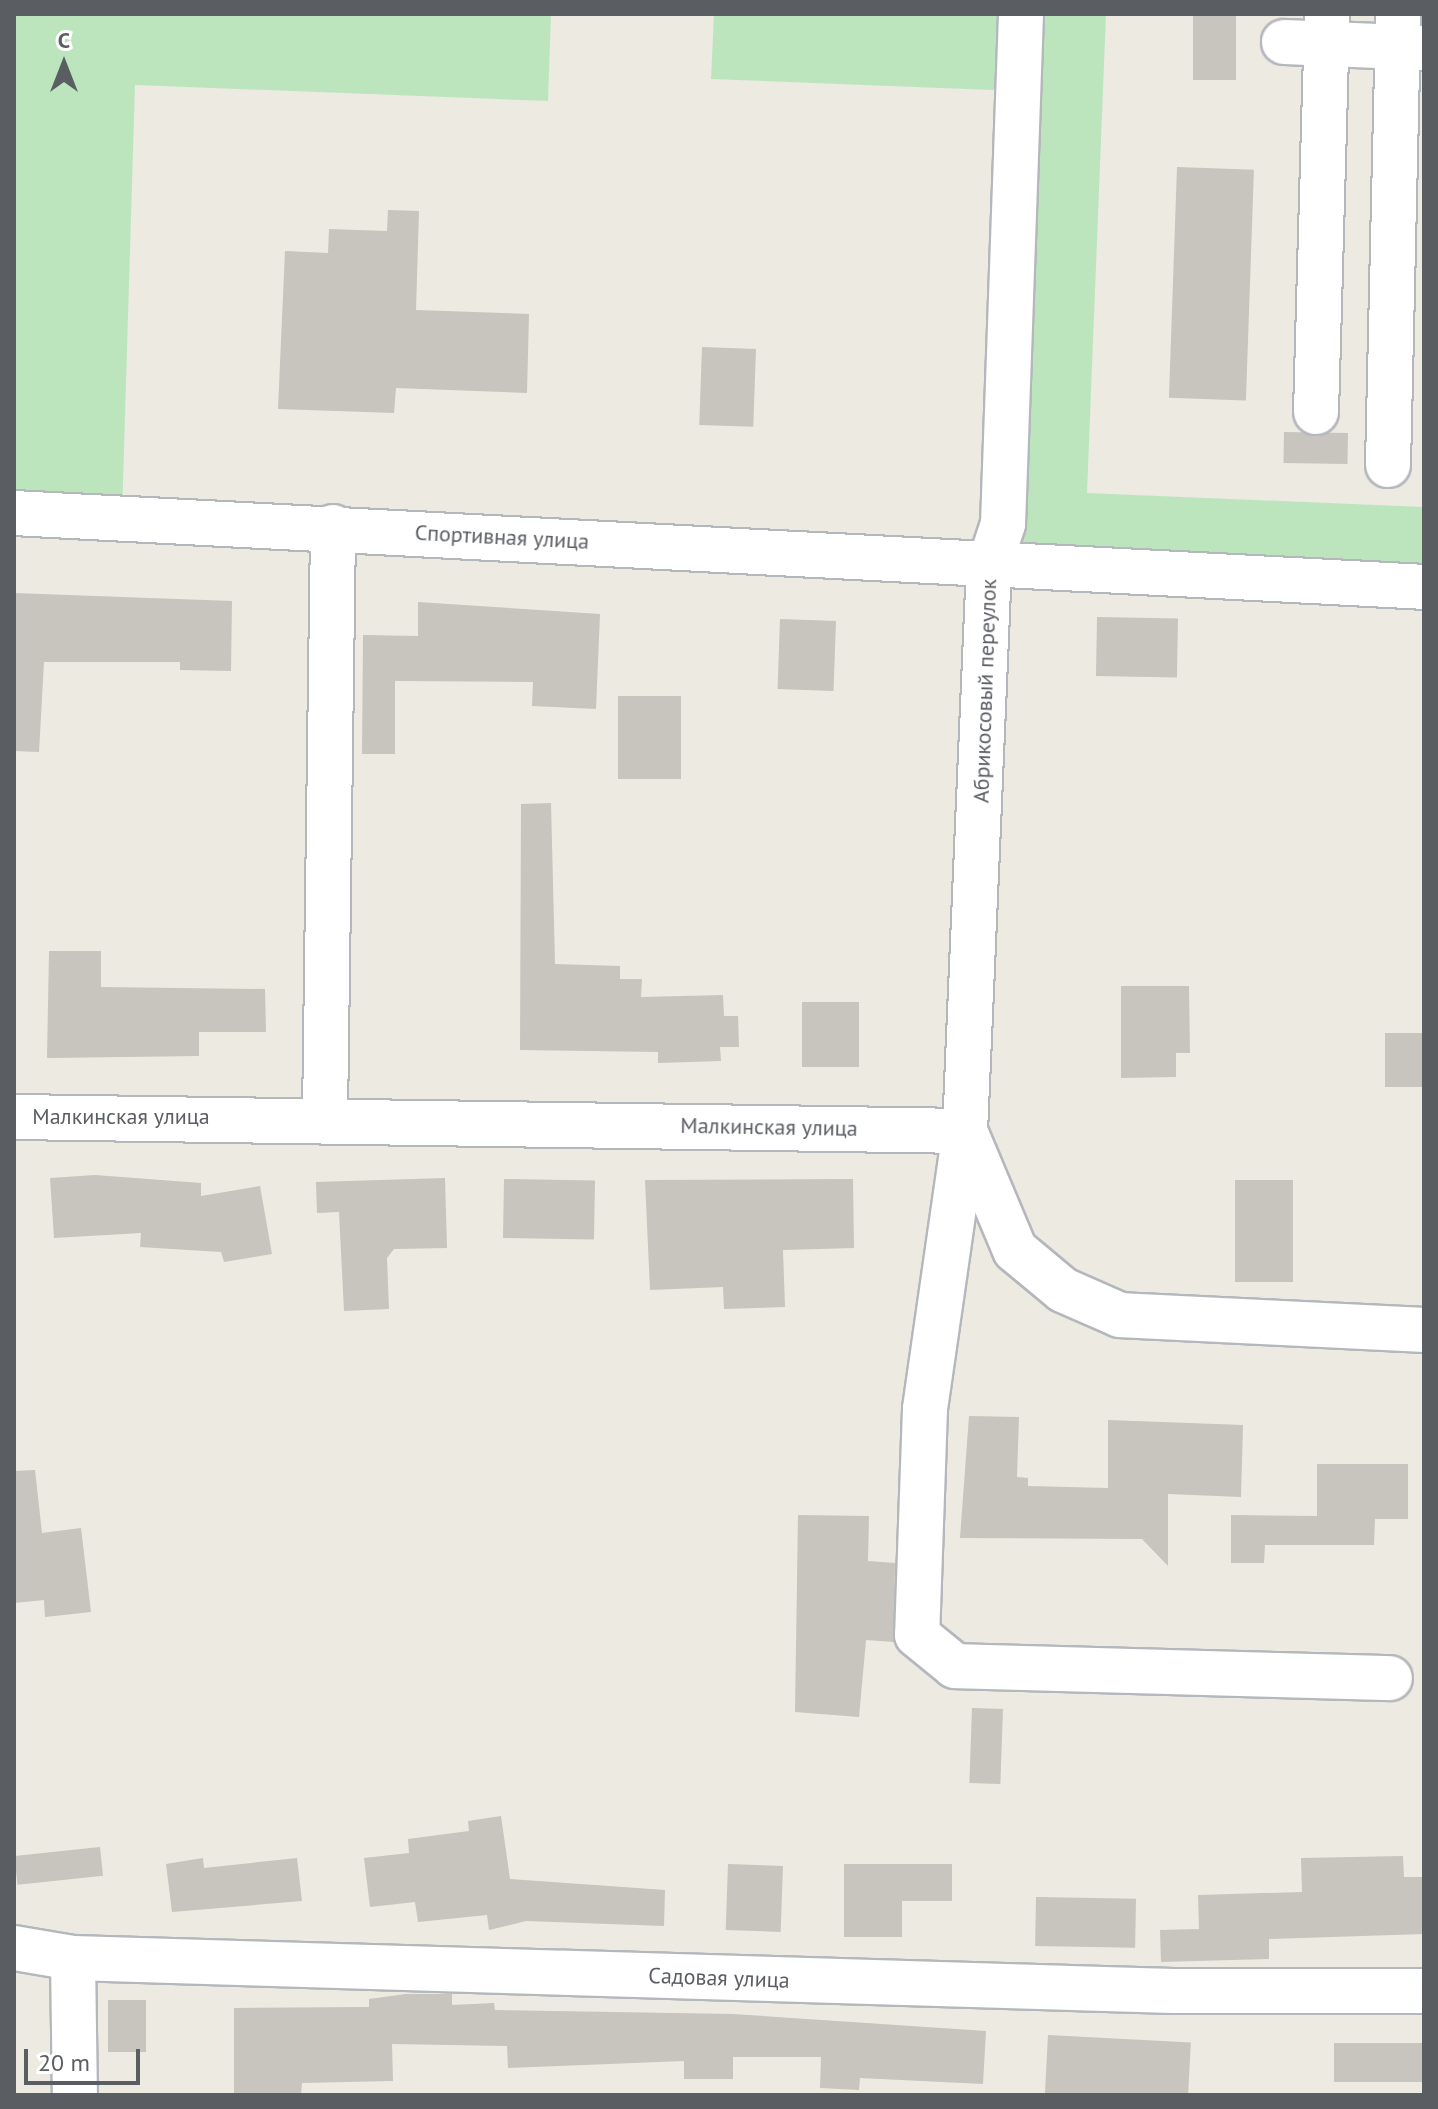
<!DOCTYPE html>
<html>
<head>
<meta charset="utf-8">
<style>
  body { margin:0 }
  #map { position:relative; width:1438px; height:2109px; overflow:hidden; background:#edeae1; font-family:"PT Sans",sans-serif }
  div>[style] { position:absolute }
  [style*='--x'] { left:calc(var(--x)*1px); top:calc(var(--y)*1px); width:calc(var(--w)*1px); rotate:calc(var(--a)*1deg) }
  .green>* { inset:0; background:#bde5bd }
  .building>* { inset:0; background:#c8c4be; transform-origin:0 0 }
  .roads { filter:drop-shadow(2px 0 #b4b7bc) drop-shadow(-2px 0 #b4b7bc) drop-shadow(0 2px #b4b7bc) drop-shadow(0 -2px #b4b7bc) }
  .minor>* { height:44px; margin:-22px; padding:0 22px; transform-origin:22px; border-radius:22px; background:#fff }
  span { translate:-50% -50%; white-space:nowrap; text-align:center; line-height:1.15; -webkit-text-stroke:7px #fff; paint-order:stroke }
  .street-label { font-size:22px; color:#5a5d62 }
  .frame { position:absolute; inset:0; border:16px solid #5a5d62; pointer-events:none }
  .north { position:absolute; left:24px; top:24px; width:80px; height:80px; -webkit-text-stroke:6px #fff; paint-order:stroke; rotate:0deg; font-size:22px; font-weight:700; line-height:32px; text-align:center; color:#5a5d62 }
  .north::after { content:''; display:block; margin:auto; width:28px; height:36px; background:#5a5d62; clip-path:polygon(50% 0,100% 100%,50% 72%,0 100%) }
  .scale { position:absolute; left:24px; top:2049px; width:116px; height:36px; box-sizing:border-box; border:4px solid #5a5d62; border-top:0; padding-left:10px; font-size:24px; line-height:28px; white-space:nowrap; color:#5a5d62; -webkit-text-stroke:6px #fff; paint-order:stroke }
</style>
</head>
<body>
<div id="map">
  <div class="green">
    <div style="clip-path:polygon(14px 14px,551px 14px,548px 101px,135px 85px,122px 516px,14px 513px)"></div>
    <div style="clip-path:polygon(714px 14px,1106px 14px,1087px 493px,1424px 507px,1424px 587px,989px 566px,1018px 91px,711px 79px)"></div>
  </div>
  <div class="building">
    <div style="left:1193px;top:14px;width:43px;height:66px"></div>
    <div style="left:1177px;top:167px;width:77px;height:231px;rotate:2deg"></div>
    <div style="clip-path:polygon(388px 210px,419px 211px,416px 310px,529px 314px,527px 393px,396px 388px,394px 413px,278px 409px,285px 251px,328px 253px,329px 229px,387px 231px)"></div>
    <div style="left:702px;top:347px;width:54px;height:78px;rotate:2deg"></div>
    <div style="left:1284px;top:432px;width:64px;height:31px;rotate:1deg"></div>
    <div style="clip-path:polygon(14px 593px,232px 601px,231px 671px,180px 670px,180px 662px,44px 662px,39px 752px,14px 751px)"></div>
    <div style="clip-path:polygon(418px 602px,600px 614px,596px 709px,532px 706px,533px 682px,395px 681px,395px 754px,362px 754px,363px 635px,418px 636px)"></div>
    <div style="left:1097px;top:617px;width:81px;height:59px;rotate:1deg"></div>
    <div style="left:780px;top:619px;width:56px;height:70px;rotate:2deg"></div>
    <div style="left:618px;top:696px;width:63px;height:83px"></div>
    <div style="clip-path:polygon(551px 803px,555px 964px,620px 966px,620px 979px,642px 979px,641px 997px,723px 995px,724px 1016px,738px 1016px,739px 1047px,720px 1047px,721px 1061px,658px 1063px,658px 1052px,520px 1050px,521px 804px)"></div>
    <div style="clip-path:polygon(49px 951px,101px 951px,101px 987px,265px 989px,266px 1032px,199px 1032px,199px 1056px,47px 1058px)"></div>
    <div style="clip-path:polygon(1121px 986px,1189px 986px,1190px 1053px,1176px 1053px,1176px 1077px,1121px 1078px)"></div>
    <div style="left:802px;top:1002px;width:57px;height:65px"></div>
    <div style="left:1424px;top:1033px;width:54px;height:39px;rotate:90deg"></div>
    <div style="clip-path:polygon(95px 1175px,201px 1183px,201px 1196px,260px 1186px,272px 1254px,224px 1262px,221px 1252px,140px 1247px,141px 1233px,54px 1238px,50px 1178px)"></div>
    <div style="clip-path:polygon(445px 1178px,447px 1248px,394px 1249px,387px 1258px,389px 1309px,344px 1311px,339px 1212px,317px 1213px,316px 1182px)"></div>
    <div style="left:504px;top:1179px;width:91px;height:59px;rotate:1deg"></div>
    <div style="clip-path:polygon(853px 1179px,854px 1248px,783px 1250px,785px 1307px,724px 1309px,723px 1287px,650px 1290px,645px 1180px)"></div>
    <div style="left:1293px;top:1180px;width:102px;height:58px;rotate:90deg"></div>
    <div style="clip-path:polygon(969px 1416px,1019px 1417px,1017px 1477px,1028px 1478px,1028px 1486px,1108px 1488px,1108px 1420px,1243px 1425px,1241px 1497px,1168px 1494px,1168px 1566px,1142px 1539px,960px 1538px)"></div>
    <div style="clip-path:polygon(1317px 1464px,1408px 1464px,1408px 1519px,1375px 1519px,1374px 1545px,1265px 1545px,1264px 1563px,1231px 1563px,1231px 1515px,1317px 1516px)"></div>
    <div style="clip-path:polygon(35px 1470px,42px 1533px,81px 1528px,91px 1612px,45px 1617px,44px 1600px,14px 1603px,14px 1471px)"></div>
    <div style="clip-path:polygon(798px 1515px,869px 1516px,868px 1561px,895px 1563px,894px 1642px,866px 1640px,859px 1717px,795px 1712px)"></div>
    <div style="left:972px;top:1708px;width:31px;height:75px;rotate:2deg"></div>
    <div style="clip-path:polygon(501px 1816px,510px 1879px,665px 1890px,664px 1926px,526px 1921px,489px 1930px,487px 1915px,418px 1922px,415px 1902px,370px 1907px,364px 1858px,409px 1853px,408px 1839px,469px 1831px,468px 1821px)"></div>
    <div style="left:100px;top:1847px;width:29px;height:86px;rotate:84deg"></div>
    <div style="clip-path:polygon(1403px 1856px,1404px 1877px,1424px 1877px,1424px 1934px,1269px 1939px,1269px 1959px,1161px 1962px,1160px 1930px,1199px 1929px,1198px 1895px,1302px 1892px,1301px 1858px)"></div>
    <div style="clip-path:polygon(203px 1858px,204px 1868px,297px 1858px,302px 1901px,172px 1912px,166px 1864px)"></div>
    <div style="left:728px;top:1864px;width:55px;height:66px;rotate:2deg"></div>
    <div style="clip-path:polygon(844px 1864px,952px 1864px,952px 1901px,902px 1901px,902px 1937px,844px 1937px)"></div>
    <div style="left:1036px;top:1897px;width:100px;height:49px;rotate:1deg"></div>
    <div style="clip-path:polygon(406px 1994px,452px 1994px,452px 2005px,494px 2003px,495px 2010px,733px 2014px,986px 2031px,983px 2084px,860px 2078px,859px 2090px,820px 2088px,821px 2057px,733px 2057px,733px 2079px,684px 2079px,684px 2061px,508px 2068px,507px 2046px,392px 2044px,393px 2081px,302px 2083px,301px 2095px,234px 2095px,234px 2008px,369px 2007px,369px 1999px)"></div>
    <div style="left:108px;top:2000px;width:38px;height:52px"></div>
    <div style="left:1048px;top:2035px;width:143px;height:60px;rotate:3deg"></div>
    <div style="left:1424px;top:2043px;width:39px;height:90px;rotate:90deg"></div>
  </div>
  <div class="roads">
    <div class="minor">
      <div style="--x:1021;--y:14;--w:510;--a:92.02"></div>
      <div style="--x:1003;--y:524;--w:44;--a:108.4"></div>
      <div style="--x:989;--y:566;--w:566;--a:92.43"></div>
      <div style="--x:965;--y:1131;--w:281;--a:98.2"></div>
      <div style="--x:925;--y:1409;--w:226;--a:92"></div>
      <div style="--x:917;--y:1635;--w:49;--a:39.2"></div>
      <div style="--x:955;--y:1666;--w:435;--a:1.6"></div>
      <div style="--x:1284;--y:42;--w:140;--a:2.5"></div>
      <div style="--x:1316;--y:412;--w:398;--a:-88.4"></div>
      <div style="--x:1388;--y:465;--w:451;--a:-88.7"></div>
      <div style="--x:14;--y:513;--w:1412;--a:3"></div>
      <div style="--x:14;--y:1117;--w:951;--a:0.84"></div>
      <div style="--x:965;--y:1131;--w:129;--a:67.2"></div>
      <div style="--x:1015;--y:1250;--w:62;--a:39.8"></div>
      <div style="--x:1063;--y:1290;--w:62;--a:23.7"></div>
      <div style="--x:1120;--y:1315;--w:304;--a:2.8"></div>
      <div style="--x:325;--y:1117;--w:590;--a:-89.22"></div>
      <div style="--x:14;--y:1948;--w:60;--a:9.6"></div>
      <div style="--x:73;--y:1958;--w:1101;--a:1.72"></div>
      <div style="--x:1174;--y:1991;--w:250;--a:0"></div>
      <div style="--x:73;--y:1958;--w:137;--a:89.2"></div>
    </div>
  </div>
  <div class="street-label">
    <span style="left:502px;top:537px;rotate:3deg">Спортивная улица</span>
    <span style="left:985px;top:691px;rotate:-88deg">Абрикосовый переулок</span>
    <span style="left:121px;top:1117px">Малкинская улица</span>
    <span style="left:769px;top:1127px;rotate:1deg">Малкинская улица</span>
    <span style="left:719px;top:1978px;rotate:2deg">Садовая улица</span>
  </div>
  <div class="frame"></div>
  <div class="north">С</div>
  <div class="scale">20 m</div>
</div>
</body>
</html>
